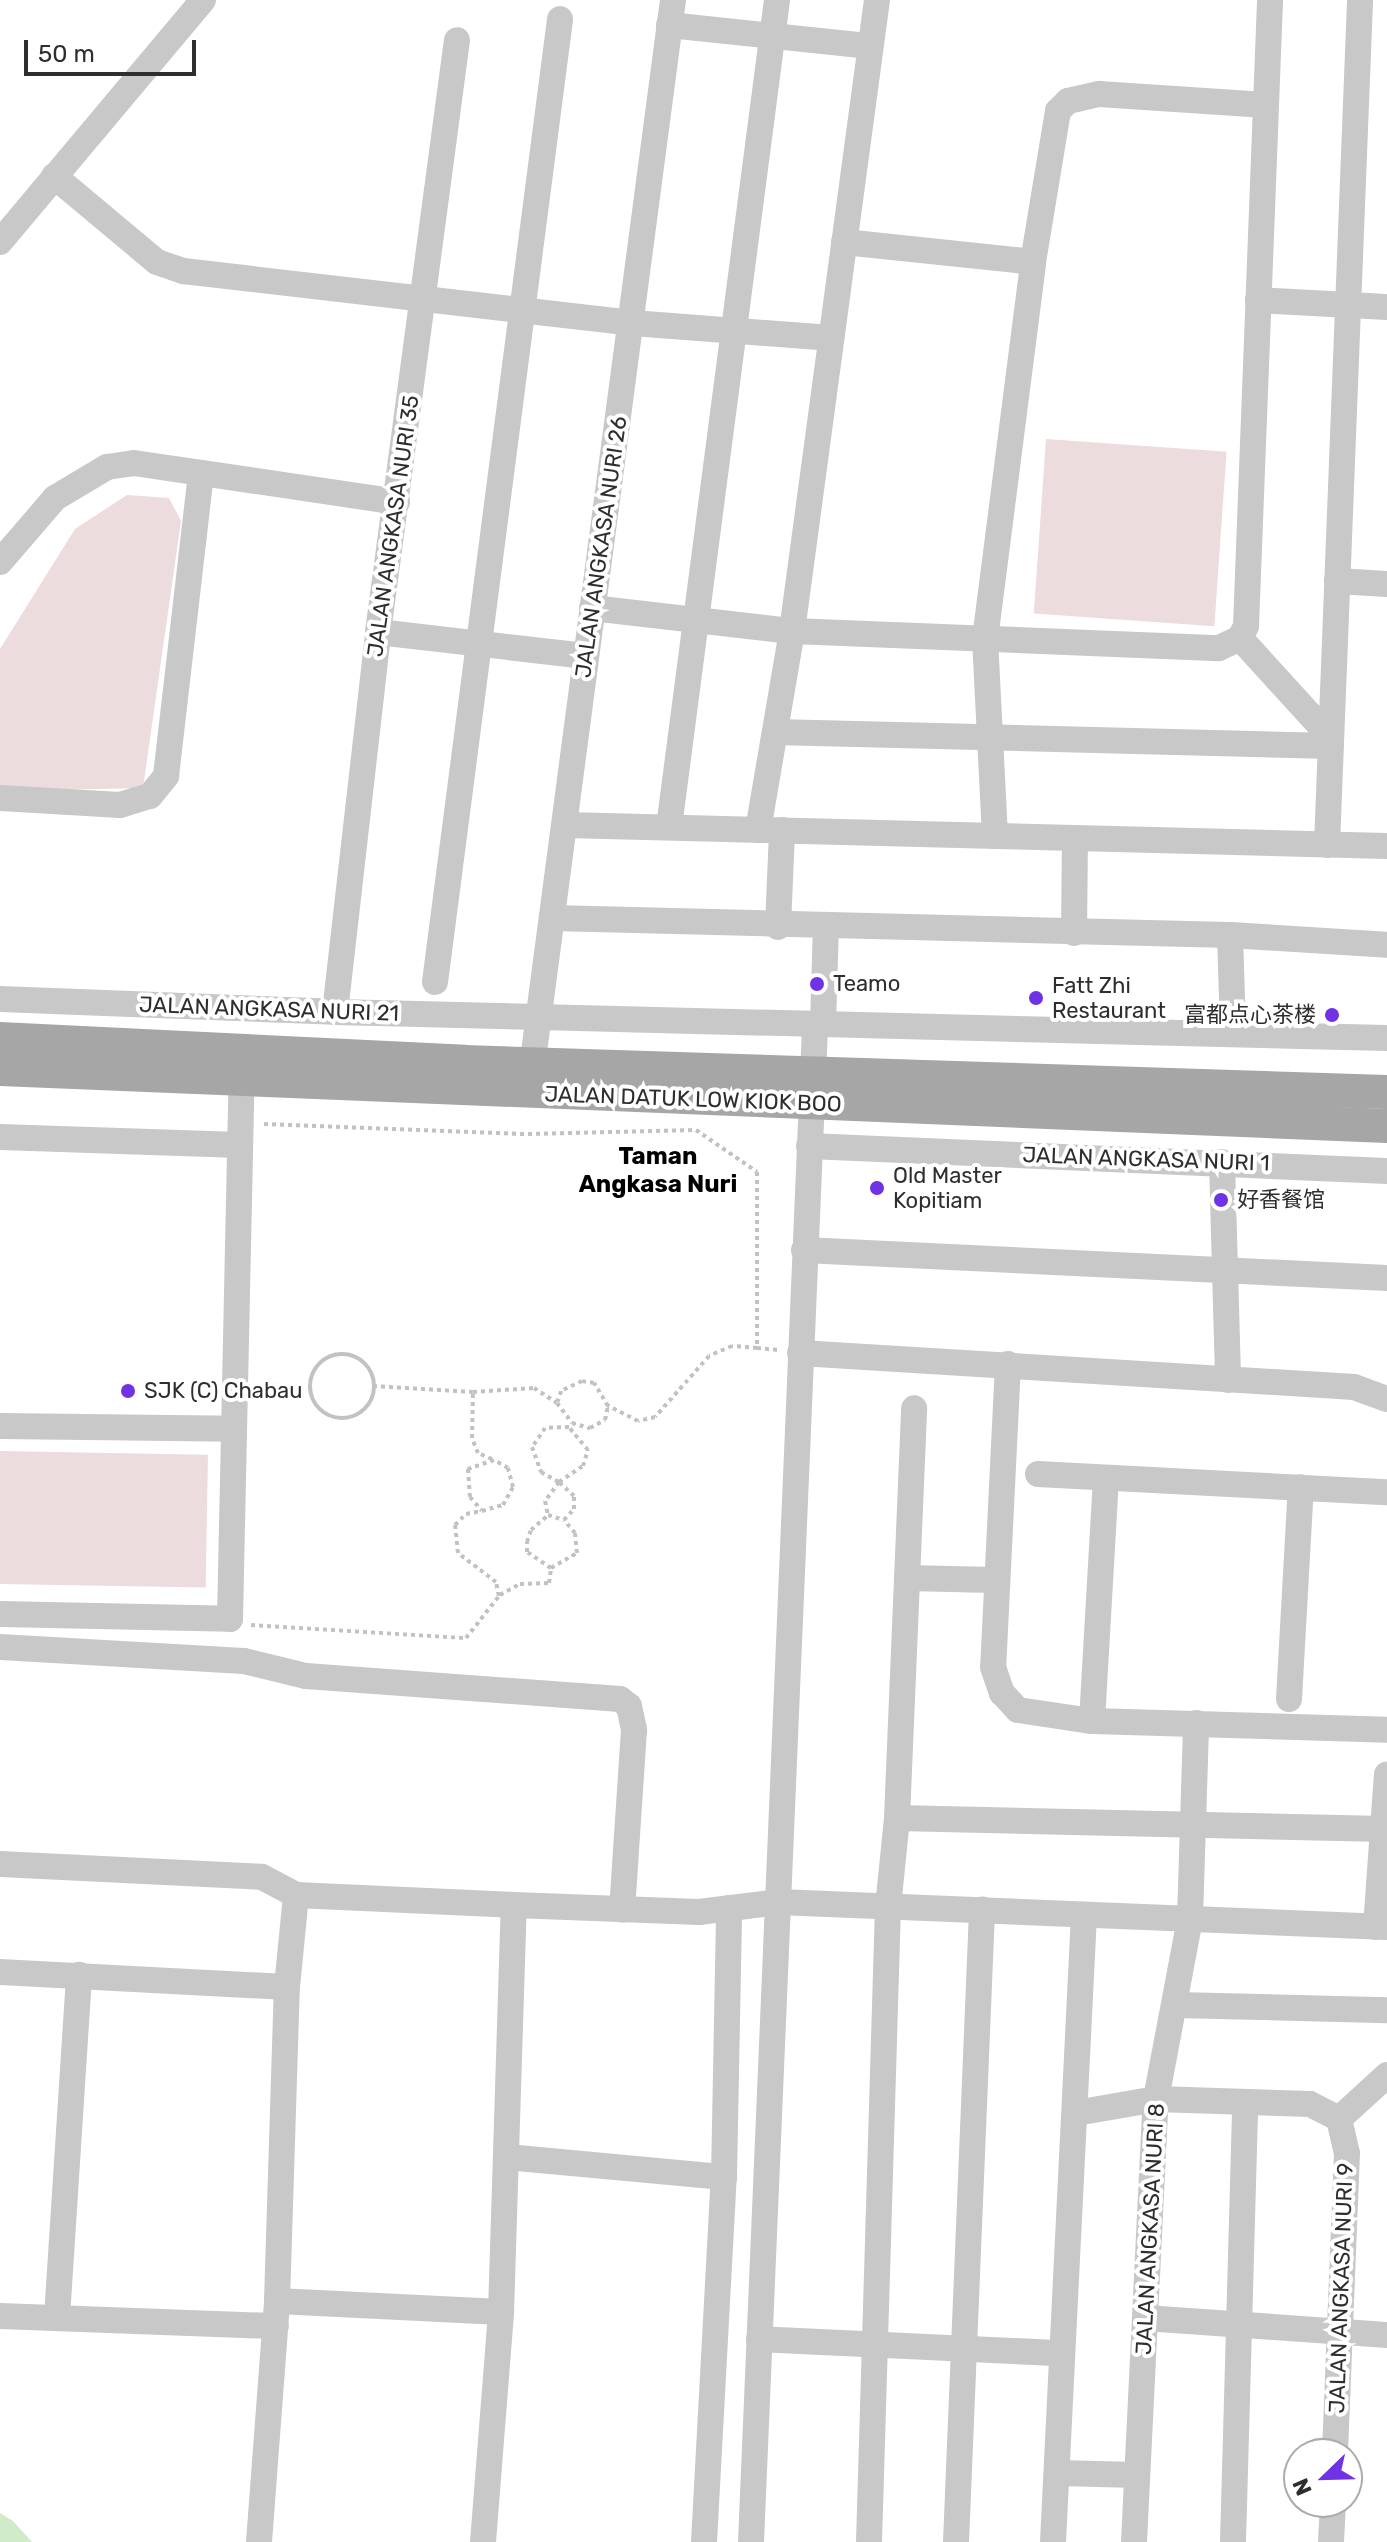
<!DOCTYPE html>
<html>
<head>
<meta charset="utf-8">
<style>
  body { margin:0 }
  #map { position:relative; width:1387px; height:2542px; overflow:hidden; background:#fff; font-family:Rubik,"Noto Sans SC",sans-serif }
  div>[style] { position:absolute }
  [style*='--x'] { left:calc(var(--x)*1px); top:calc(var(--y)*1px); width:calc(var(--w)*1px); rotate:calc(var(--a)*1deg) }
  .green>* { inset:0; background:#ecdcde; transform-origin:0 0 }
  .water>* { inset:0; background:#cfebc8 }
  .path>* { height:4px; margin-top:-2px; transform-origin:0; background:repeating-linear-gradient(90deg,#c2c2c2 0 4px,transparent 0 8px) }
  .path>.ring { margin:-2px; padding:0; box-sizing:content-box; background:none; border:4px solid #c2c2c2; border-radius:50% }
  .minor>* { height:26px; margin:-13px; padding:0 13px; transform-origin:13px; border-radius:13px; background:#c8c8c8 }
  .major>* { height:34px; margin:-17px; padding:0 17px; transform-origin:17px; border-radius:17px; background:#a6a6a6 }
  .dots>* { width:22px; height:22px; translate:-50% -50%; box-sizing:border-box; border:4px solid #fff; border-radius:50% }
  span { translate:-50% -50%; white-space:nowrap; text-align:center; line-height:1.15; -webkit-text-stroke:8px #fff; paint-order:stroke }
  .street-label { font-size:22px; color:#2e2e2e }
  .poi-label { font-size:22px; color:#2e2e2e }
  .left { translate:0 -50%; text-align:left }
  .right { translate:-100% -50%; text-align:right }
  .neighbourhood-label { font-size:24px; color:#000; font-weight:700 }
  .north { position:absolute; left:1283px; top:2438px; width:80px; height:80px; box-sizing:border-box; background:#fff; border:2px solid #ababab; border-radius:50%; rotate:247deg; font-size:22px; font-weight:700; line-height:32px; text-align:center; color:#2e2e2e }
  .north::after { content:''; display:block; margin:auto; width:28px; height:36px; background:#6f32e4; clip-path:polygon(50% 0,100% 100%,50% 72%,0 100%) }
  .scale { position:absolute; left:24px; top:40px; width:172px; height:36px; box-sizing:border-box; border:4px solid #2e2e2e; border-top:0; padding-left:10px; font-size:24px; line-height:28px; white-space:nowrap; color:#2e2e2e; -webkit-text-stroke:6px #fff; paint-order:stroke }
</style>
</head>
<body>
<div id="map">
  <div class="green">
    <div style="left:1046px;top:439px;width:181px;height:175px;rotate:4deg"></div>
    <div style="clip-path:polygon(127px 495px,169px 498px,181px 521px,143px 788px,0 791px,0 649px,75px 529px)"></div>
    <div style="left:0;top:1451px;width:208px;height:133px;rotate:1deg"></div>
  </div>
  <div class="water">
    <div style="clip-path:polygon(0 2513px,13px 2521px,32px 2542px,0 2542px)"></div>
  </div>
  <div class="path">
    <div style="--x:264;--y:1124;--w:264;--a:2.2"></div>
    <div style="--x:528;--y:1134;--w:168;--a:-1.4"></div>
    <div style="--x:696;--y:1130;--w:74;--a:34.5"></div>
    <div style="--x:757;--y:1172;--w:176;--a:90"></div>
    <div style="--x:757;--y:1348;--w:25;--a:-175"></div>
    <div style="--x:732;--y:1346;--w:25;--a:157"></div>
    <div style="--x:709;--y:1356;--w:81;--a:131.5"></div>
    <div style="--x:655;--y:1417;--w:17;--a:167"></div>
    <div style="--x:638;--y:1421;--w:34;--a:-153"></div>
    <div style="--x:757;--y:1348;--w:22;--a:5"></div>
    <div class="ring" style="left:310px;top:1354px;width:60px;height:60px"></div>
    <div style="--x:260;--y:1385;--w:50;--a:2.3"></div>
    <div style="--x:373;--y:1386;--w:100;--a:3.4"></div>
    <div style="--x:492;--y:1459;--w:15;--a:-157"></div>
    <div style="--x:478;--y:1453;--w:16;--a:-112"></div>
    <div style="--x:472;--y:1438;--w:46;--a:-88.8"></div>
    <div style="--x:473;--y:1392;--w:61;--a:-3.8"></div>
    <div style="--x:534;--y:1388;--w:27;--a:33"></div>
    <div style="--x:557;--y:1403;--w:25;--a:53"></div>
    <div style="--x:572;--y:1423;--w:19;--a:16"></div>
    <div style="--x:590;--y:1428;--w:17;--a:-28"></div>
    <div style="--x:605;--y:1420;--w:14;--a:-78"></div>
    <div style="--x:608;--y:1406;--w:27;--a:-121"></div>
    <div style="--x:594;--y:1383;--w:12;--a:-171"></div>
    <div style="--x:582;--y:1381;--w:23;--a:155"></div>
    <div style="--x:561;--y:1391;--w:13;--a:108"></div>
    <div style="--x:551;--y:1568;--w:29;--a:-146"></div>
    <div style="--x:527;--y:1552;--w:10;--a:-90"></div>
    <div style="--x:527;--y:1542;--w:13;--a:-72"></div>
    <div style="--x:531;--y:1530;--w:23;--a:-41"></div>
    <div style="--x:548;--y:1515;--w:16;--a:18"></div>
    <div style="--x:500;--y:1595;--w:23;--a:-29"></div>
    <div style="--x:520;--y:1584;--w:29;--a:-2"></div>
    <div style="--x:549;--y:1583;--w:15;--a:-82"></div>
    <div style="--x:551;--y:1568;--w:30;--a:-30"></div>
    <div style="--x:577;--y:1553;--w:20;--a:-96"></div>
    <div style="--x:575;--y:1533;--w:17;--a:-130"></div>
    <div style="--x:564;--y:1520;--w:15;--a:-48"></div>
    <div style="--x:574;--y:1509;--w:13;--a:-90"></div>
    <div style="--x:574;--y:1496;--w:21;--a:-137"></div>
    <div style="--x:559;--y:1482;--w:29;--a:-34"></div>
    <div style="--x:583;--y:1466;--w:17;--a:-73"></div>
    <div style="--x:588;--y:1450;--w:30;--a:-130"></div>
    <div style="--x:569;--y:1427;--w:24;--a:178"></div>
    <div style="--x:545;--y:1428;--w:23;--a:124"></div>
    <div style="--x:532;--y:1447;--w:27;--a:70"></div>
    <div style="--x:541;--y:1472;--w:21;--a:29"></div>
    <div style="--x:559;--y:1482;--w:24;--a:126"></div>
    <div style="--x:545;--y:1501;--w:14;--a:78"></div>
    <div style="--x:251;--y:1625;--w:215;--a:3.5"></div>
    <div style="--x:466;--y:1638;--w:53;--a:-51.8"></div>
    <div style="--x:499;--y:1596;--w:14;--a:-102"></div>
    <div style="--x:496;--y:1582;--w:48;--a:-142.7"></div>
    <div style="--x:458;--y:1553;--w:28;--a:-96"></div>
    <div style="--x:455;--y:1525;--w:16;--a:-45"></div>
    <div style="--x:466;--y:1514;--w:16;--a:-11"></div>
    <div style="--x:482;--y:1511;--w:22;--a:-16"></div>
    <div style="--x:503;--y:1505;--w:21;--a:-61"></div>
    <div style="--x:513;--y:1487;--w:20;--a:-105"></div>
    <div style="--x:508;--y:1468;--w:16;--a:-150"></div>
    <div style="--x:494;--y:1460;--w:28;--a:161"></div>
    <div style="--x:468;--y:1469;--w:28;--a:86"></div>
    <div style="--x:470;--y:1497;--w:18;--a:49"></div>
  </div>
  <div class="minor">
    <div style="--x:669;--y:25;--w:202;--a:6"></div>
    <div style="--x:54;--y:176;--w:134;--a:39.9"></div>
    <div style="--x:157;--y:262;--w:28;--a:19"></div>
    <div style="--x:183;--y:271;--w:452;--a:6.6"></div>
    <div style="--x:632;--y:323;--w:200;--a:4.3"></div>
    <div style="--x:0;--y:242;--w:316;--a:-50"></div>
    <div style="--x:844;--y:242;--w:190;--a:6"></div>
    <div style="--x:1258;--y:300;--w:129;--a:3.1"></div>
    <div style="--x:0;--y:562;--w:84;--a:-49.3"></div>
    <div style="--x:55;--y:498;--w:61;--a:-30.8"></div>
    <div style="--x:107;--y:467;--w:27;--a:-8"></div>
    <div style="--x:134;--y:463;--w:266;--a:8.4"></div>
    <div style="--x:1337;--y:581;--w:50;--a:3.4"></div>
    <div style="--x:592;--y:608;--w:201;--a:6.6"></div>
    <div style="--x:792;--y:631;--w:427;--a:2.3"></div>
    <div style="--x:1219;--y:648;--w:23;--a:-25"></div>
    <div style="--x:1240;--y:638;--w:13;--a:-63"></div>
    <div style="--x:1246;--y:626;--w:626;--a:-87.8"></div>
    <div style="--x:378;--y:632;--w:209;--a:6.6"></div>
    <div style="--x:1240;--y:638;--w:135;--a:47.7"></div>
    <div style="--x:775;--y:732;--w:556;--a:1.44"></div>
    <div style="--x:0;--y:798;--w:120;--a:3.3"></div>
    <div style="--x:120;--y:805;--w:31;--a:-17"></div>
    <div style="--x:150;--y:796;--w:26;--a:-51"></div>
    <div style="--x:166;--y:776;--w:305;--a:-83.4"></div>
    <div style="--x:565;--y:825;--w:822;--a:1.46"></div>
    <div style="--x:669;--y:827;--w:834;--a:-82.56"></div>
    <div style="--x:758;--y:830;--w:202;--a:-80.3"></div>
    <div style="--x:792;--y:631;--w:637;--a:-82.33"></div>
    <div style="--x:995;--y:836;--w:197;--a:-92.9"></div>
    <div style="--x:985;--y:639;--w:380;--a:-82.7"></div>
    <div style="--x:1033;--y:262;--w:153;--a:-80.6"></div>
    <div style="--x:1058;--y:111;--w:14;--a:-45"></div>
    <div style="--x:1068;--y:101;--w:32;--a:-13"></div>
    <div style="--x:1099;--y:94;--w:167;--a:3.8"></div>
    <div style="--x:1327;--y:845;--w:846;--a:-87.76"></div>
    <div style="--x:552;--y:918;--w:678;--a:1.44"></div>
    <div style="--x:1230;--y:935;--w:157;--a:3.6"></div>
    <div style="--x:778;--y:927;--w:97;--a:-87.6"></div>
    <div style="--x:1074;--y:933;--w:95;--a:-89.4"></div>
    <div style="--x:1230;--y:935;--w:96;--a:88.2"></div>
    <div style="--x:435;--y:982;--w:971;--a:-82.6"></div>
    <div style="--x:0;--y:999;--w:335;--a:2.2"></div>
    <div style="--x:335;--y:1012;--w:1052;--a:1.42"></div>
    <div style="--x:335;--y:1012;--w:382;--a:-83.5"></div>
    <div style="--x:378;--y:632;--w:597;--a:-82.4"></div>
    <div style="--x:823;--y:1025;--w:99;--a:-88.3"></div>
    <div style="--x:530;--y:1082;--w:1091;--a:-82.47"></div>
    <div style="--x:0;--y:1137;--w:240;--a:1.9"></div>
    <div style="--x:809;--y:1146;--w:579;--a:2.48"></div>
    <div style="--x:1222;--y:1162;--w:218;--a:88.4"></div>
    <div style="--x:804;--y:1250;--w:584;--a:2.75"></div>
    <div style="--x:800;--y:1353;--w:555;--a:3.51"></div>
    <div style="--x:1354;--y:1387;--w:35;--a:20"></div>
    <div style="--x:1008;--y:1364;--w:303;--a:92.8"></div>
    <div style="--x:993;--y:1667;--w:28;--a:71"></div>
    <div style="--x:1002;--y:1693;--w:23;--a:47"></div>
    <div style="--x:1018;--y:1710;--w:75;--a:8.5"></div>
    <div style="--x:1092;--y:1721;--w:295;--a:1.7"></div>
    <div style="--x:0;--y:1426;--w:234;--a:0.7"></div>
    <div style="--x:1038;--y:1474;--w:349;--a:3"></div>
    <div style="--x:907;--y:1578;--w:87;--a:1.3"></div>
    <div style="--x:0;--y:1614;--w:230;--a:1.2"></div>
    <div style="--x:230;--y:1619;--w:558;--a:-88.77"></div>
    <div style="--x:0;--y:1647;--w:244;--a:3.3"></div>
    <div style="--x:244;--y:1661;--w:64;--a:13.6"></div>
    <div style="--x:306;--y:1676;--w:315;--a:4.2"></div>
    <div style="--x:620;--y:1699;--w:11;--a:38"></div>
    <div style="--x:629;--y:1706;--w:25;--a:78"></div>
    <div style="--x:634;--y:1730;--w:180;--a:93.8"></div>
    <div style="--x:1289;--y:1699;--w:212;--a:-86.8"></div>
    <div style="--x:1092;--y:1721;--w:243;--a:-86.7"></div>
    <div style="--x:897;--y:1818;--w:487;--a:1.3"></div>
    <div style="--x:0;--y:1864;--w:262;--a:2.8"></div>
    <div style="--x:262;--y:1877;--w:38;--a:28"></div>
    <div style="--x:296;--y:1895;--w:218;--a:2.6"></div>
    <div style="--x:514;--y:1905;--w:185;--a:2.2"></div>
    <div style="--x:699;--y:1912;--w:80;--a:-7.2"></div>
    <div style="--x:778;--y:1902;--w:610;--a:2.35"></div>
    <div style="--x:1376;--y:1927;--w:153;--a:-85.9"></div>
    <div style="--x:0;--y:1972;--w:287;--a:3"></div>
    <div style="--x:1175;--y:2005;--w:212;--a:1.4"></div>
    <div style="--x:1076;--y:2113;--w:81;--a:-9.9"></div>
    <div style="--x:1156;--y:2099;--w:154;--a:1.9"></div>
    <div style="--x:1310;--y:2104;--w:33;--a:27"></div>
    <div style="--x:1339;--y:2119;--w:35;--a:77"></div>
    <div style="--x:1347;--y:2153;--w:301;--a:92.3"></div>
    <div style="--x:1339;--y:2119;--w:65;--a:-42.5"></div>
    <div style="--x:507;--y:2157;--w:218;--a:5.3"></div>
    <div style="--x:277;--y:2301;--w:224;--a:2.8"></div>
    <div style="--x:0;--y:2316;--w:276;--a:2.1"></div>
    <div style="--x:57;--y:2317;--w:343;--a:-86.3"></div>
    <div style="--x:1145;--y:2318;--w:243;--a:4"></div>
    <div style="--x:759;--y:2339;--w:302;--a:2.7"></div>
    <div style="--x:1057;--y:2473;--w:80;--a:1.4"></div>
    <div style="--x:259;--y:2542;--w:242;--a:-85.7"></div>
    <div style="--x:277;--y:2301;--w:314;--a:-88.2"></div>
    <div style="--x:287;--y:1987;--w:92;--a:-84.4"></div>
    <div style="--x:483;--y:2542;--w:231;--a:-85.5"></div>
    <div style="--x:501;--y:2312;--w:407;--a:-88.2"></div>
    <div style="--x:704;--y:2542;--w:366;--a:-86.9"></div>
    <div style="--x:724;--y:2177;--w:269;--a:-88.9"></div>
    <div style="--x:751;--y:2542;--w:1518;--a:-87.58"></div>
    <div style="--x:869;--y:2542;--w:635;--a:-88.29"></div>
    <div style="--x:888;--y:1907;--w:89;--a:-84.2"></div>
    <div style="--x:897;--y:1818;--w:410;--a:-87.6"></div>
    <div style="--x:956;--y:2542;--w:633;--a:-87.64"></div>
    <div style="--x:1053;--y:2542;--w:628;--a:-87.17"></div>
    <div style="--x:1134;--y:2542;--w:444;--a:-87.2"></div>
    <div style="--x:1156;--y:2099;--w:183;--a:-79.3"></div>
    <div style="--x:1190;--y:1919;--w:196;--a:-88.2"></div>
    <div style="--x:1233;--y:2542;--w:440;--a:-88.4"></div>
    <div style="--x:1331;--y:2542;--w:40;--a:-87.1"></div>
  </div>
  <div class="major">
    <div style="--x:0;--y:1039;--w:465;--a:2.8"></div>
    <div style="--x:464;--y:1062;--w:923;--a:1.86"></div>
    <div style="--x:0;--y:1069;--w:1388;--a:2.35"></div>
  </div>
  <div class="dots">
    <div style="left:817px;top:984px;background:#6f32e4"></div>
    <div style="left:1036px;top:998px;background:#6f32e4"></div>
    <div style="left:1332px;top:1015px;background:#6f32e4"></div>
    <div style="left:877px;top:1188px;background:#6f32e4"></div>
    <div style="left:1221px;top:1200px;background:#6f32e4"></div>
    <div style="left:128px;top:1391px;background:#6f32e4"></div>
  </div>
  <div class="street-label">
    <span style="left:393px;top:526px;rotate:-82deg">JALAN ANGKASA NURI 35</span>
    <span style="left:601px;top:547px;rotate:-82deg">JALAN ANGKASA NURI 26</span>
    <span style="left:269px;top:1009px;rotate:2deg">JALAN ANGKASA NURI 21</span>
    <span style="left:693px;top:1099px;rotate:2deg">JALAN DATUK LOW KIOK BOO</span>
    <span style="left:1146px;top:1159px;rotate:2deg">JALAN ANGKASA NURI 1</span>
    <span style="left:1150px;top:2229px;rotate:-87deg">JALAN ANGKASA NURI 8</span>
    <span style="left:1341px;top:2288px;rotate:-88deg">JALAN ANGKASA NURI 9</span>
  </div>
  <div class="poi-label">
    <span class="left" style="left:833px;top:984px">Teamo</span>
    <span class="left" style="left:1052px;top:998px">Fatt Zhi<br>Restaurant</span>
    <span class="right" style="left:1316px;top:1015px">富都点心茶楼</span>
    <span class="left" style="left:893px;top:1188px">Old Master<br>Kopitiam</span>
    <span class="left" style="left:1237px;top:1200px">好香餐馆</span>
    <span class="left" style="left:144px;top:1391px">SJK (C) Chabau</span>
  </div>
  <div class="neighbourhood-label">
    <span style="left:658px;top:1171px">Taman<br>Angkasa Nuri</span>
  </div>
  <div class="north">N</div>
  <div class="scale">50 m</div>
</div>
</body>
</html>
